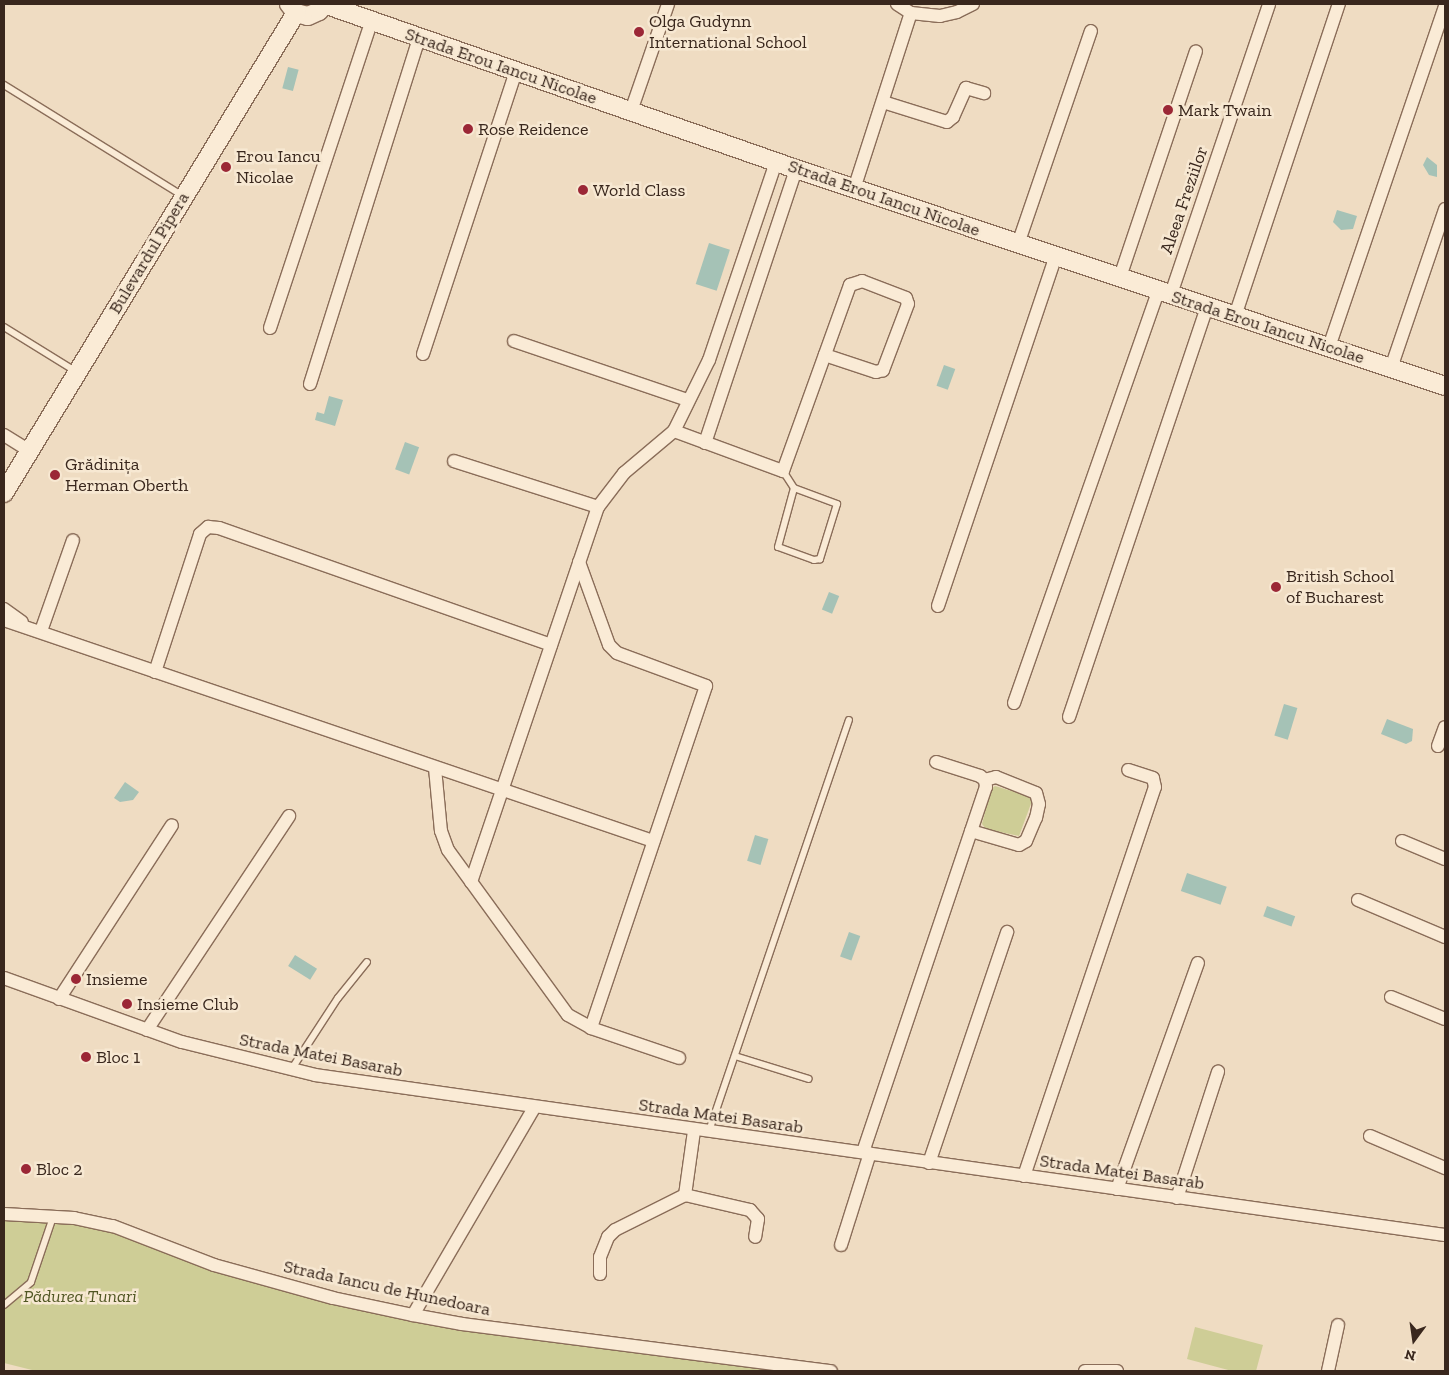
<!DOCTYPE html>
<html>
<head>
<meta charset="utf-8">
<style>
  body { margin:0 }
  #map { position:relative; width:1449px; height:1375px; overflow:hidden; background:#efdcc2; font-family:"Zilla Slab",serif }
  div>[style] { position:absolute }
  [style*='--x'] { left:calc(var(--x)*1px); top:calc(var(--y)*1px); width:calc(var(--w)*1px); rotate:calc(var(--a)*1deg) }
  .green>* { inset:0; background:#cecd96 }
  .water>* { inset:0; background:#a5c2b6; transform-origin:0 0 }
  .roads { filter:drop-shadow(1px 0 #8a6d59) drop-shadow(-1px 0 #8a6d59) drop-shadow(0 1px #8a6d59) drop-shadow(0 -1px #8a6d59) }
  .lane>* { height:6px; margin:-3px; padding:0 3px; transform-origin:3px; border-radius:3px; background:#faebd6 }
  .street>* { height:12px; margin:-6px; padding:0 6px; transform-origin:6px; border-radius:6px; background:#faebd6 }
  .secondary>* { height:18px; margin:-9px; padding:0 9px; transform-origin:9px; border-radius:9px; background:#faebd6 }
  .dots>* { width:14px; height:14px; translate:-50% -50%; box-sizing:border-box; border:2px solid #f7e8d2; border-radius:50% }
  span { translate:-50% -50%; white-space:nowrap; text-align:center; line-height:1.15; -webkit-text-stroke:5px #f7e8d2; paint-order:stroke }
  .poi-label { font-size:18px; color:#39271d }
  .left { translate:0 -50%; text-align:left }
  .street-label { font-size:18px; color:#39271d }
  .park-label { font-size:18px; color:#505623; font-style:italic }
  .frame { position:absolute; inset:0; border:5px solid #39271d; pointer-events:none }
  .north { position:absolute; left:1389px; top:1315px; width:50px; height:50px; -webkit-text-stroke:4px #f7e8d2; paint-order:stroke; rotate:194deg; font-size:14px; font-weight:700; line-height:20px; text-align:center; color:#39271d }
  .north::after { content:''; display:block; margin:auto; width:18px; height:22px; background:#39271d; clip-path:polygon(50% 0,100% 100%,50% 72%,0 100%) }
</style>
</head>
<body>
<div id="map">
  <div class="green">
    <div style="clip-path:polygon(995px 786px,1031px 797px,1032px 801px,1019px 836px,986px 829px,982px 824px,991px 789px)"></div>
    <div style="clip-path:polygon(4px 1214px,74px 1218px,333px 1298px,787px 1371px,36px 1371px,4px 1363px)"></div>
    <div style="clip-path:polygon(1195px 1327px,1263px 1345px,1256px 1371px,1232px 1371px,1187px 1359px)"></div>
  </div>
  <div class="water">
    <div style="left:288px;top:67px;width:11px;height:22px;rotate:15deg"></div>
    <div style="clip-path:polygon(1427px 157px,1437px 165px,1437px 177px,1429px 175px,1423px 165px)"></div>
    <div style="clip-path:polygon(1337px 210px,1357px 216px,1353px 229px,1341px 230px,1333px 222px)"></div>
    <div style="left:709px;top:243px;width:22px;height:43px;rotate:18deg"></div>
    <div style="left:944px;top:365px;width:12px;height:22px;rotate:20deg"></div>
    <div style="clip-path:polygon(329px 396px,343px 400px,335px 426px,315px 420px,317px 412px,324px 414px)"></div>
    <div style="left:405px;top:442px;width:15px;height:29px;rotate:20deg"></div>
    <div style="left:829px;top:592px;width:11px;height:19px;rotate:22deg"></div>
    <div style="left:1284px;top:704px;width:14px;height:33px;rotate:17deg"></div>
    <div style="clip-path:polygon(1387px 719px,1413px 729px,1412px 741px,1406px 744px,1381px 734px)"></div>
    <div style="clip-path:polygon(125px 782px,139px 792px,133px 800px,120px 802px,114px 798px)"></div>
    <div style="left:755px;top:835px;width:14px;height:27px;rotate:17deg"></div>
    <div style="left:1187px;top:873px;width:42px;height:19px;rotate:19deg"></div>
    <div style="left:1267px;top:906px;width:30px;height:11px;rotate:20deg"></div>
    <div style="left:849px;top:932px;width:12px;height:26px;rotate:20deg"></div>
    <div style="left:295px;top:955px;width:26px;height:13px;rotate:32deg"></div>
  </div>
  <div class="roads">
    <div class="lane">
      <div style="--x:4;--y:85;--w:211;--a:31.8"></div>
      <div style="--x:4;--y:327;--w:86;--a:31.7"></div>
      <div style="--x:783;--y:471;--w:20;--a:57"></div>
      <div style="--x:794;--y:488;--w:46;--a:20.4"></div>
      <div style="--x:837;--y:504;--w:58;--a:107.2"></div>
      <div style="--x:820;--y:559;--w:6;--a:171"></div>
      <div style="--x:814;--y:560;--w:38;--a:-160"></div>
      <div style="--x:778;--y:547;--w:61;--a:-74.8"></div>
      <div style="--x:735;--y:1056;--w:77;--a:17.3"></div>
      <div style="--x:291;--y:1070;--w:86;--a:-56.9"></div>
      <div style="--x:338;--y:998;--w:46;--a:-51.1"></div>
      <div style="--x:709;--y:1131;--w:434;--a:-71.2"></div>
      <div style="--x:4;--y:1305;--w:35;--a:-40"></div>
      <div style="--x:31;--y:1282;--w:69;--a:-71.3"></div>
    </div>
    <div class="street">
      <div style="--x:897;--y:4;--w:17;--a:33"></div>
      <div style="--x:911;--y:13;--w:29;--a:6"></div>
      <div style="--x:940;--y:16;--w:17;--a:-13"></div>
      <div style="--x:957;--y:12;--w:18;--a:-27"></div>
      <div style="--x:883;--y:102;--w:67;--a:17.4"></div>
      <div style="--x:947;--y:122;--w:8;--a:-40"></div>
      <div style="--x:953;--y:117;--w:32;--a:-66"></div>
      <div style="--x:966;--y:88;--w:19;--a:16"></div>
      <div style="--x:631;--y:111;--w:113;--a:-70.9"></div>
      <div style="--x:854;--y:189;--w:185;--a:-72.1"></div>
      <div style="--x:1018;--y:244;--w:225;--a:-71.1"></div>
      <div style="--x:1120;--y:277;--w:238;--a:-71.4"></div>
      <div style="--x:1171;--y:294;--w:306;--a:-71.3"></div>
      <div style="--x:1235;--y:316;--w:329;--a:-71.6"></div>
      <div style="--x:270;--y:328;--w:322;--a:-71.7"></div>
      <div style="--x:514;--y:341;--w:183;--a:18.8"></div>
      <div style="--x:1329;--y:347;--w:359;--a:-71.2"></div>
      <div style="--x:423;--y:354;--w:298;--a:-71.8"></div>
      <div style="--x:1391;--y:368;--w:168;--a:-71.2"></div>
      <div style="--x:310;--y:384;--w:363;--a:-72.5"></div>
      <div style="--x:674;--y:431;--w:116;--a:20.2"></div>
      <div style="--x:783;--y:471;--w:198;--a:-70.2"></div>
      <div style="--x:850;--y:285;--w:13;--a:-18"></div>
      <div style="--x:862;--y:281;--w:47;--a:21.1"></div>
      <div style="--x:906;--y:298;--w:6;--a:72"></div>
      <div style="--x:908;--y:304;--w:71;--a:110.7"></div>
      <div style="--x:883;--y:370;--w:7;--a:164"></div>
      <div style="--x:876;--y:372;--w:54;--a:-161.6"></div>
      <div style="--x:4;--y:435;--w:31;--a:32"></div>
      <div style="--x:705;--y:443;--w:289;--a:-71.6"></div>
      <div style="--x:454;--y:461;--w:151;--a:17.7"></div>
      <div style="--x:579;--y:562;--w:88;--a:70.1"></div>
      <div style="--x:609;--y:645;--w:11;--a:45"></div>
      <div style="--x:617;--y:653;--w:95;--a:20.3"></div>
      <div style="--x:706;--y:686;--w:361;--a:108.6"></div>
      <div style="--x:938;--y:606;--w:369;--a:-71.4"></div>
      <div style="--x:4;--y:609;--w:22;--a:36"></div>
      <div style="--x:4;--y:620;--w:686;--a:18.8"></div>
      <div style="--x:41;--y:631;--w:96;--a:-70.6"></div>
      <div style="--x:155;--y:672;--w:145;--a:-71.9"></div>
      <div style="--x:200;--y:534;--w:11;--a:-41"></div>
      <div style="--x:208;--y:527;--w:11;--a:5"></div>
      <div style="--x:219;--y:528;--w:352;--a:19.4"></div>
      <div style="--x:1014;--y:703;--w:438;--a:-70.7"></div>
      <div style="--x:1069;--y:717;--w:434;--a:-71.4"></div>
      <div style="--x:1438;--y:746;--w:20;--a:-70"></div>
      <div style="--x:435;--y:768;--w:63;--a:84.6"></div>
      <div style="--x:441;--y:831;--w:20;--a:70"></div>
      <div style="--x:448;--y:850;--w:204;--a:54"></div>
      <div style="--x:568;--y:1015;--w:26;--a:29"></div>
      <div style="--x:591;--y:1028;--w:93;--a:18.8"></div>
      <div style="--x:971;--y:831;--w:50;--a:16.3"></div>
      <div style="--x:1019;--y:845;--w:8;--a:-30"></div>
      <div style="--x:1026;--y:841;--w:25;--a:-67"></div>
      <div style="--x:1036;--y:818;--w:14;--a:-78"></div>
      <div style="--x:1039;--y:804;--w:11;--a:-105"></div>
      <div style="--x:1036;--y:793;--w:43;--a:-158.2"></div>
      <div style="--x:996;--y:777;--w:11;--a:165"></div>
      <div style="--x:1402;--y:841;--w:47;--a:22.7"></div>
      <div style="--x:471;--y:882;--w:396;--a:-71.3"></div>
      <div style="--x:598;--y:507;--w:43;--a:-52.6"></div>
      <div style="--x:624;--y:473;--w:65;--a:-40"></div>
      <div style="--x:674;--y:431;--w:79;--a:-63.8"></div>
      <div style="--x:709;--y:360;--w:209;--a:-71.3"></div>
      <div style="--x:1358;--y:900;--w:95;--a:23"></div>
      <div style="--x:4;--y:978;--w:189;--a:19.8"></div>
      <div style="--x:182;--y:1042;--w:137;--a:13.9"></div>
      <div style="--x:315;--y:1075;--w:1141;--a:8.06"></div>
      <div style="--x:1391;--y:997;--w:58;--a:22.2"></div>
      <div style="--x:59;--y:999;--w:207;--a:-57"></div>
      <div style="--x:147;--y:1030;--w:257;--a:-56.4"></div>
      <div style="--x:694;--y:1131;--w:65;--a:98"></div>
      <div style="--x:685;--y:1195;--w:67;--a:13"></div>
      <div style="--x:750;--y:1210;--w:12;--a:48"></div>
      <div style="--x:758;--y:1219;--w:18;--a:99"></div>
      <div style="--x:1370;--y:1136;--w:82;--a:23.1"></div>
      <div style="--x:863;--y:1152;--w:385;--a:-71.4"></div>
      <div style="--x:986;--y:787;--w:7;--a:-98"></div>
      <div style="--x:985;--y:780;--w:6;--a:-141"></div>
      <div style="--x:980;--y:776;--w:46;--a:-162.3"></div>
      <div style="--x:929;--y:1163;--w:244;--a:-71.3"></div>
      <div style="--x:1024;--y:1176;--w:410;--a:-71.4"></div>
      <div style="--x:1155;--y:787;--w:9;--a:-103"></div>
      <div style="--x:1153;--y:778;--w:26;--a:-162"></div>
      <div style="--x:1117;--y:1189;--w:240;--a:-70.3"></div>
      <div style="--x:1177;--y:1198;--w:133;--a:-72"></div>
      <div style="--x:4;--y:1214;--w:70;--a:3.3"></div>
      <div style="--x:74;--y:1218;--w:40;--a:12"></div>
      <div style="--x:113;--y:1226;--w:108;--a:21.1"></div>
      <div style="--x:214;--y:1265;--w:123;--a:15.5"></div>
      <div style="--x:333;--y:1298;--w:82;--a:12"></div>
      <div style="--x:413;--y:1315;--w:50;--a:10.4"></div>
      <div style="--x:462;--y:1324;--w:372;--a:7.3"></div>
      <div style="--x:841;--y:1245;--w:96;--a:-72.5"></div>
      <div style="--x:600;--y:1274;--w:17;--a:-90"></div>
      <div style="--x:600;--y:1257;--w:22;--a:-68"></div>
      <div style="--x:608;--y:1237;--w:10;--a:-45"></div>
      <div style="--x:615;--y:1230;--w:78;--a:-26.6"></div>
      <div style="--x:413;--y:1315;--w:240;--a:-59.7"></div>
      <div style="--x:1085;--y:1371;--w:32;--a:0"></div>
      <div style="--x:1328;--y:1371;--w:47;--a:-77.7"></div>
    </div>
    <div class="secondary">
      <div style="--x:289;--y:4;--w:11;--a:52"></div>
      <div style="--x:296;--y:13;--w:12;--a:14"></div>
      <div style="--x:308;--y:16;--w:12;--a:-24"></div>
      <div style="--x:319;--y:11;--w:9;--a:-54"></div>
      <div style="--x:324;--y:4;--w:500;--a:19.27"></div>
      <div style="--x:796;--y:169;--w:684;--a:18.49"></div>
      <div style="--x:4;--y:493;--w:562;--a:-58.69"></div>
    </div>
  </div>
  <div class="dots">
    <div style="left:639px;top:32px;background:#9b2736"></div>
    <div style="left:1168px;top:110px;background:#9b2736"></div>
    <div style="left:468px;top:129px;background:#9b2736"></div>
    <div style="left:226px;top:167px;background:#9b2736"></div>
    <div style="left:583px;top:190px;background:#9b2736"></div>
    <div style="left:55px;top:475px;background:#9b2736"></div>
    <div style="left:1276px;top:587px;background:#9b2736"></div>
    <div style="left:76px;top:979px;background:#9b2736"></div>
    <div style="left:127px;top:1004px;background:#9b2736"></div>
    <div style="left:86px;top:1057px;background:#9b2736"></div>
    <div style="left:26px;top:1169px;background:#9b2736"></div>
  </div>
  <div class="poi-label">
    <span class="left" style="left:649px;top:32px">Olga Gudynn<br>International School</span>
    <span class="left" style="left:1178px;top:110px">Mark Twain</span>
    <span class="left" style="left:478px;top:129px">Rose Reidence</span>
    <span class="left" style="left:236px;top:167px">Erou Iancu<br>Nicolae</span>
    <span class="left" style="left:593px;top:190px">World Class</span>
    <span class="left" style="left:65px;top:475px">Grădinița<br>Herman Oberth</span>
    <span class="left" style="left:1286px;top:587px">British School<br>of Bucharest</span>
    <span class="left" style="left:86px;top:979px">Insieme</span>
    <span class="left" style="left:137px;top:1004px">Insieme Club</span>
    <span class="left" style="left:96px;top:1057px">Bloc 1</span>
    <span class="left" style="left:36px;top:1169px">Bloc 2</span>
  </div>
  <div class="street-label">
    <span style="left:501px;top:66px;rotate:19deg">Strada Erou Iancu Nicolae</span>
    <span style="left:884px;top:198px;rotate:19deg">Strada Erou Iancu Nicolae</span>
    <span style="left:1184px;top:200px;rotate:-71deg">Aleea Freziilor</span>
    <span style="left:149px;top:253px;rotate:-59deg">Bulevardul Pipera</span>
    <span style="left:1268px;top:327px;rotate:18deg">Strada Erou Iancu Nicolae</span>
    <span style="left:321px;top:1055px;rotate:11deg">Strada Matei Basarab</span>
    <span style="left:721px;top:1116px;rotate:8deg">Strada Matei Basarab</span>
    <span style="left:1122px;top:1172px;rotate:8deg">Strada Matei Basarab</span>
    <span style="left:387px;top:1288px;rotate:12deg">Strada Iancu de Hunedoara</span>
  </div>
  <div class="park-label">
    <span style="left:80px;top:1296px">Pădurea Tunari</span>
  </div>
  <div class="frame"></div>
  <div class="north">N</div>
</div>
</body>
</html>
